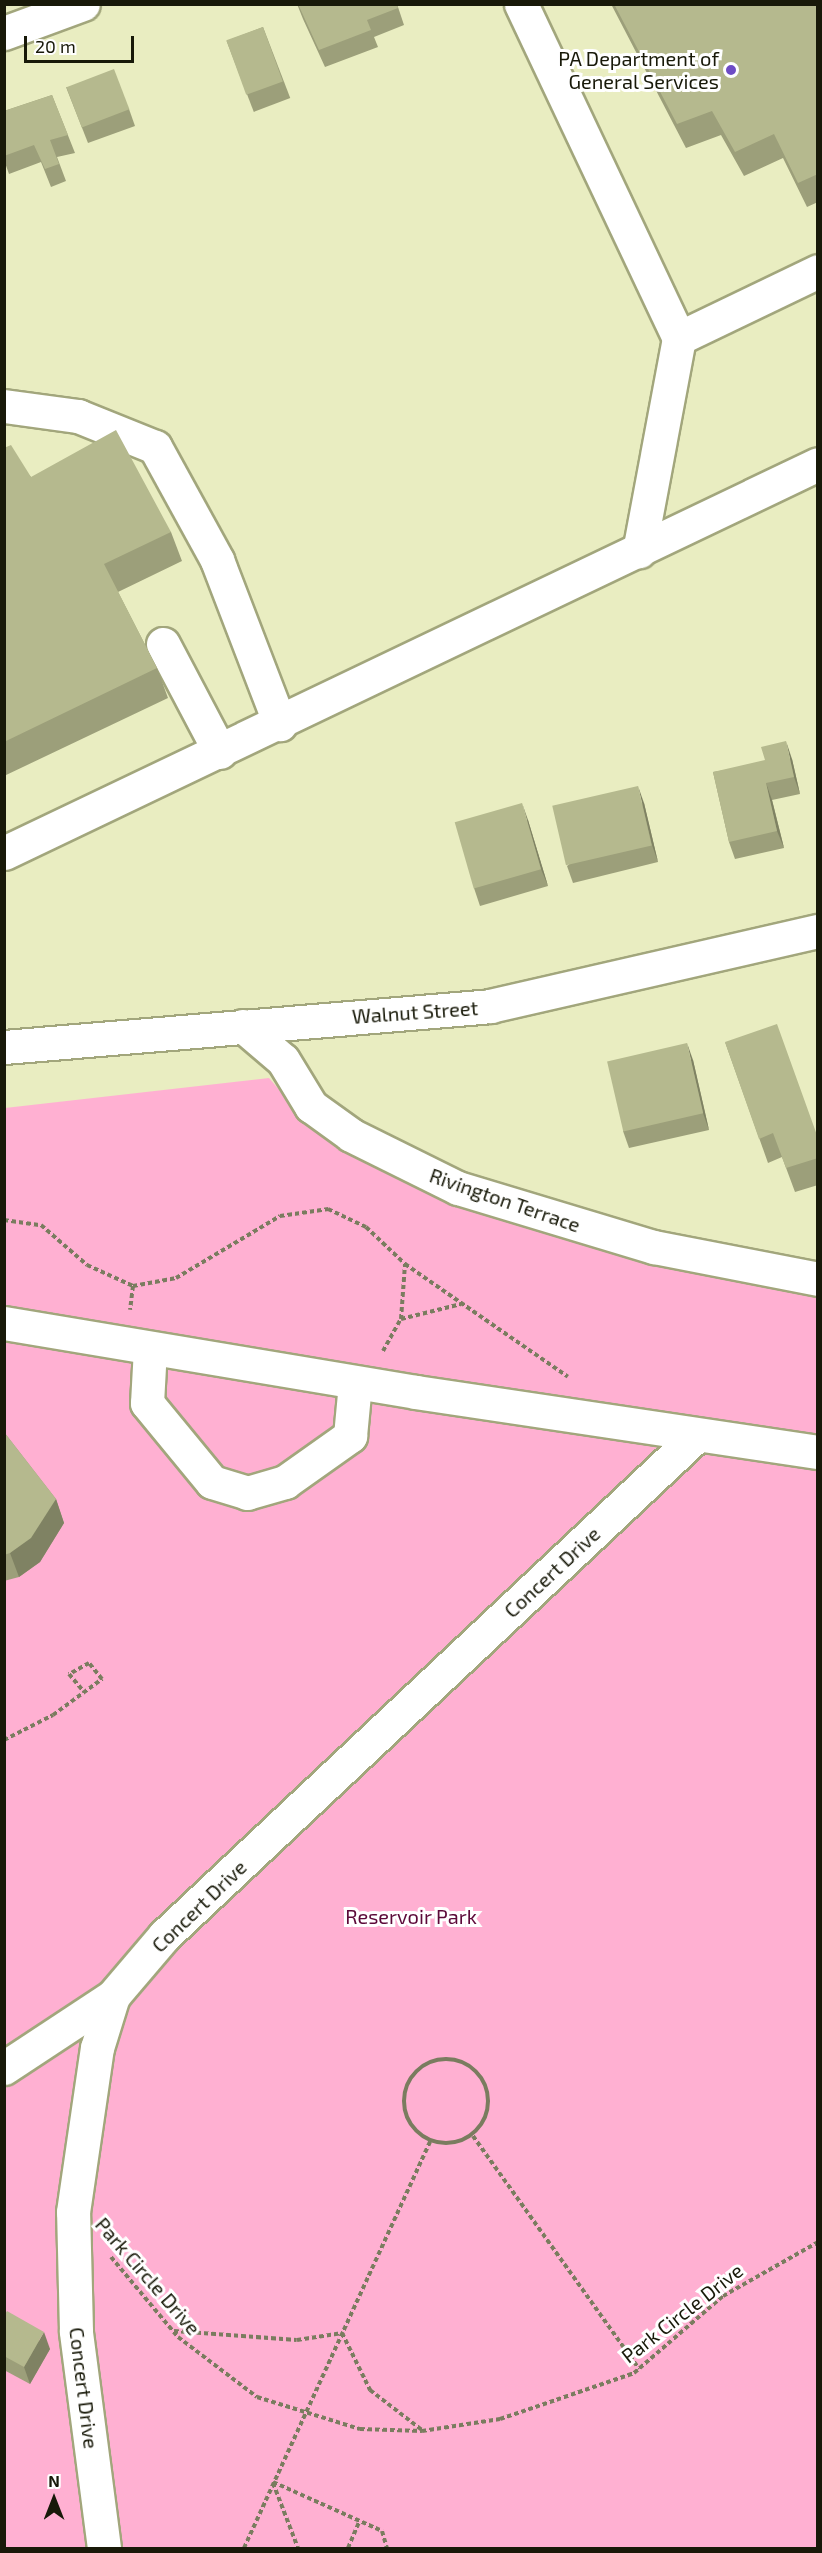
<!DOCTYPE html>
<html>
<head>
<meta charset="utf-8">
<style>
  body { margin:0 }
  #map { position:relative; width:822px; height:2553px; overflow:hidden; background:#e9edc1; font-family:"Exo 2",sans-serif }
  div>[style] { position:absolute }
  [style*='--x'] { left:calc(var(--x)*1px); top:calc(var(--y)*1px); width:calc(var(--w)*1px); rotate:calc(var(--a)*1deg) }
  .green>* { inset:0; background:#ffb0d2 }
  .path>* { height:4px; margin-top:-2px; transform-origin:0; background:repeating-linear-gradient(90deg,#7a7c5f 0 4.5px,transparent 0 7.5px) }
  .path>.ring { margin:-2px; padding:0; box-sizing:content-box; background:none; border:4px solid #7a7c5f; border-radius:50% }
  .roads { filter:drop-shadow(2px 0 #a2a67c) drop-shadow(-2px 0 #a2a67c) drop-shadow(0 2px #a2a67c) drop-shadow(0 -2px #a2a67c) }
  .minor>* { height:33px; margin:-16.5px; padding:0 16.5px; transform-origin:16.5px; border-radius:16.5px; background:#fff }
  .major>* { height:33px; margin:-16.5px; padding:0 16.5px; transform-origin:16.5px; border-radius:16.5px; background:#fff }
  .wall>* { inset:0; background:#9c9f7a; transform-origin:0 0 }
  .shaded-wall>* { inset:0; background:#7f8263 }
  .building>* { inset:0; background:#b5b98e; transform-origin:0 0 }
  .dots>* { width:16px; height:16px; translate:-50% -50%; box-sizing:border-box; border:3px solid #fff; border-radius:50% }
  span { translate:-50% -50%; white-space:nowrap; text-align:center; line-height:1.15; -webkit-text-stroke:6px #fff; paint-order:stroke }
  .poi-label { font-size:20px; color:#181909 }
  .right { translate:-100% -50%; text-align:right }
  .street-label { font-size:20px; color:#181909 }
  .park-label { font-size:20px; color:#5c0939 }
  .frame { position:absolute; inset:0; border:6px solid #181909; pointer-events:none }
  .north { position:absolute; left:24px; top:2469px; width:60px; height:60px; -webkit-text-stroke:4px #fff; paint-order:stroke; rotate:0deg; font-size:16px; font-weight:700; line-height:24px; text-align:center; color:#181909 }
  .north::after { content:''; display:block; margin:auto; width:21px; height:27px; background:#181909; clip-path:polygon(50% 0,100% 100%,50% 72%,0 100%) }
  .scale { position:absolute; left:24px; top:36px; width:110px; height:27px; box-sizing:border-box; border:3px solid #181909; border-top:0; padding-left:8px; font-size:18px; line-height:21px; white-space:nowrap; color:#181909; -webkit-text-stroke:4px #fff; paint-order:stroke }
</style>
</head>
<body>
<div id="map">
  <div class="green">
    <div style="clip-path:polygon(269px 1078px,313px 1129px,520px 1223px,817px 1284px,817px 2548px,5px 2548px,5px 1108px)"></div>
  </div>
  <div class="path">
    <div style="--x:4;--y:1220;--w:37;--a:8"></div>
    <div style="--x:41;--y:1225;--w:61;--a:41"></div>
    <div style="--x:87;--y:1265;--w:51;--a:24.5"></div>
    <div style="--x:133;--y:1286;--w:24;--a:97"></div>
    <div style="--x:133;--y:1286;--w:44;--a:-10.5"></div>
    <div style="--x:176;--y:1278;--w:121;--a:-30.8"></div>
    <div style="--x:280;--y:1216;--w:49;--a:-8.3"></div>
    <div style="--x:328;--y:1209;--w:42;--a:25.3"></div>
    <div style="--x:366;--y:1227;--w:54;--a:43.5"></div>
    <div style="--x:405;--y:1264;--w:198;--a:34.7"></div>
    <div style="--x:401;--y:1319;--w:62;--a:-14"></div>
    <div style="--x:383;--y:1351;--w:37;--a:-61"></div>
    <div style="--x:401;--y:1319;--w:55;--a:-85.8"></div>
    <div style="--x:4;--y:1740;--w:55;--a:-27"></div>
    <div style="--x:53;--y:1715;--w:61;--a:-36.3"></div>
    <div style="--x:102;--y:1679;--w:21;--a:-129"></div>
    <div style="--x:89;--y:1663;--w:23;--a:151"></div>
    <div style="--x:69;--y:1674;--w:23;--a:50"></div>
    <div class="ring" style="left:404px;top:2059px;width:80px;height:80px"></div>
    <div style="--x:473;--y:2136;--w:286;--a:54.5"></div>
    <div style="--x:111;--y:2257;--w:104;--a:50.1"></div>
    <div style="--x:178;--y:2337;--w:99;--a:37.2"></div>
    <div style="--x:257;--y:2397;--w:108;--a:17.3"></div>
    <div style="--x:360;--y:2429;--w:62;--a:1.8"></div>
    <div style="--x:422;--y:2431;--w:79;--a:-8.7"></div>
    <div style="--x:500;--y:2419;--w:142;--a:-18.9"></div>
    <div style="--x:634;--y:2373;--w:118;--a:-40.9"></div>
    <div style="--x:723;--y:2296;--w:109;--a:-29.6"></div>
    <div style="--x:174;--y:2331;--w:123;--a:4.2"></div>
    <div style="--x:297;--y:2340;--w:46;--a:-8.8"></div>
    <div style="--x:342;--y:2333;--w:64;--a:63.8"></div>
    <div style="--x:370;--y:2390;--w:66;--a:37.6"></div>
    <div style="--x:273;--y:2482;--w:120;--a:24.2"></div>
    <div style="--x:382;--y:2531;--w:18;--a:74"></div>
    <div style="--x:273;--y:2483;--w:70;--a:69"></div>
    <div style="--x:244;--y:2548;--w:447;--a:-65.4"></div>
    <div style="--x:348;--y:2548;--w:28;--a:-67"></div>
  </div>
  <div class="roads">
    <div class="minor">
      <div style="--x:521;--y:4;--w:369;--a:64.7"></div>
      <div style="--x:679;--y:338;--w:217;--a:100.6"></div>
      <div style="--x:4;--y:33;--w:84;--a:-20.2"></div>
      <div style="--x:679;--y:338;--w:154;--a:-25.7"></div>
      <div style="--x:4;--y:406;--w:75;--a:7.7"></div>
      <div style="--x:78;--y:416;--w:83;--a:21.9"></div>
      <div style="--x:155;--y:447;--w:129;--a:61.2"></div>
      <div style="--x:217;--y:560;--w:176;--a:69"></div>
      <div style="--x:163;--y:644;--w:122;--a:62.2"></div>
      <div style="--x:4;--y:853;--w:902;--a:-25.54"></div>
      <div style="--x:243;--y:1026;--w:52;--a:40.4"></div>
      <div style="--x:283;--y:1060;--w:54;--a:58.7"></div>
      <div style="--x:311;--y:1106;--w:49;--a:35.9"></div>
      <div style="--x:351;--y:1135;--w:119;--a:26.4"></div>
      <div style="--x:458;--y:1188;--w:205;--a:16.8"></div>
      <div style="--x:654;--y:1247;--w:167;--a:11"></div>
      <div style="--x:4;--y:1323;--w:418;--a:9.5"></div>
      <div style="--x:416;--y:1392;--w:406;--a:8.5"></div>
      <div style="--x:150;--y:1348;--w:55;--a:93.1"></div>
      <div style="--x:147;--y:1403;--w:102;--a:50.6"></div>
      <div style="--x:212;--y:1482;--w:37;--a:17"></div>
      <div style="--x:247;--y:1493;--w:40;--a:-16"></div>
      <div style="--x:285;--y:1482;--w:80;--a:-35.3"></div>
      <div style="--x:350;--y:1436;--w:53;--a:-84.6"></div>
      <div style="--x:4;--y:2068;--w:131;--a:-33.4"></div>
      <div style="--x:104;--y:2548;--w:219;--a:-97.4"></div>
      <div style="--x:76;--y:2331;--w:119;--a:-91.4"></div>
      <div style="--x:73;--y:2212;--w:166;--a:-81.7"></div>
      <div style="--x:97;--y:2048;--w:54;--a:-72.9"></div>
      <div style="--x:113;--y:1996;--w:79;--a:-49.6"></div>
      <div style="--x:164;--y:1936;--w:730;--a:-43.22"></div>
    </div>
    <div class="major">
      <div style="--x:4;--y:1047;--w:488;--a:-4.8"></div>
      <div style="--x:490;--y:1006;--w:336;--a:-12.9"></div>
    </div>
  </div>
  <div class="wall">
    <div style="clip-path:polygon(297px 4px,397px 4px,404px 25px,374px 37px,378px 47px,325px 67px,303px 19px)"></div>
    <div style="clip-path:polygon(611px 4px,818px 4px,818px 202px,807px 207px,783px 158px,744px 176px,721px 135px,686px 148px)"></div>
    <div style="left:263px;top:27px;width:76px;height:39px;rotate:69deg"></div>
    <div style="clip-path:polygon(66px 87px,129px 109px,135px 126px,88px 143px)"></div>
    <div style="clip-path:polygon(52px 95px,75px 153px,57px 157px,66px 181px,51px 187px,41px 162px,9px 174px,4px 160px,4px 111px)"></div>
    <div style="clip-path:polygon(4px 448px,31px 477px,171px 532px,182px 561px,118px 592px,157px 668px,168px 698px,4px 776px)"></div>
    <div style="clip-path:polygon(792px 759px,800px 794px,772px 800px,784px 848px,735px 859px,729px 842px,713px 772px)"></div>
    <div style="clip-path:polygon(644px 803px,658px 862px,573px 883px,567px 866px)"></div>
    <div style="clip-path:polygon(528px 820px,548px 886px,480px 906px,474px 888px)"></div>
    <div style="clip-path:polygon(725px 1042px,818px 1137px,818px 1185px,795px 1192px,782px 1157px,768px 1163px)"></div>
    <div style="clip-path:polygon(693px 1060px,709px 1130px,629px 1148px,623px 1131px)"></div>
    <div style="clip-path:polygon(4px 1432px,56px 1499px,64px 1523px,40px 1562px,19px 1577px,4px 1581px)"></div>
    <div style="clip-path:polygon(4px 2316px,50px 2349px,30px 2384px,4px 2370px)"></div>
  </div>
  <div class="shaded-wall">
    <div style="clip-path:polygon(786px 741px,792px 759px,800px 794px,794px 777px)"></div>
    <div style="clip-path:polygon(766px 783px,772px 800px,784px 848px,777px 831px)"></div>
    <div style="clip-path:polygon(638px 786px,644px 803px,658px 862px,652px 845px)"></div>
    <div style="clip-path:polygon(522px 803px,528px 820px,548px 886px,541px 869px)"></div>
    <div style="clip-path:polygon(687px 1043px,693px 1060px,709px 1130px,703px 1113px)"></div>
    <div style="clip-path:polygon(56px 1499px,64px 1523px,40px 1562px,19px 1577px,10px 1553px)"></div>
    <div style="clip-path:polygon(44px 2332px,50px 2349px,30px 2384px,24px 2367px)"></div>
  </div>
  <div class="building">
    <div style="clip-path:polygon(298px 4px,397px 4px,398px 8px,367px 20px,371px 30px,319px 50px)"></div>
    <div style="clip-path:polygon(614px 4px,818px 4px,818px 174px,798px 183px,774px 134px,735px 152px,712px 111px,677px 124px)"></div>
    <div style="left:263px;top:27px;width:58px;height:39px;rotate:70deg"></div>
    <div style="left:114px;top:69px;width:43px;height:51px;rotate:69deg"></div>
    <div style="clip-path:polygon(52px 95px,68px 135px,50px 140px,59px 164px,45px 169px,34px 145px,4px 156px,4px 111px)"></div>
    <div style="clip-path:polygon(116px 430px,171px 532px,104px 564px,157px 668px,4px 742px,4px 448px,11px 445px,31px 477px)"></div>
    <div style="clip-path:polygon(786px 741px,794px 777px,766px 783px,777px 831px,729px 842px,713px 772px,765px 760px,761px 747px)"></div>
    <div style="left:638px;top:786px;width:61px;height:88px;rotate:77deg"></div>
    <div style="left:522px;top:803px;width:69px;height:70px;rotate:74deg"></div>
    <div style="clip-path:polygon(777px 1024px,818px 1138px,818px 1158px,786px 1168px,773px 1133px,759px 1139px,725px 1042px)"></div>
    <div style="left:687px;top:1043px;width:72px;height:82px;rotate:77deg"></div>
    <div style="clip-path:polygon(4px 1432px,56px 1499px,31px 1538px,10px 1553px,4px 1555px)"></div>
    <div style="clip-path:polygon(7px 2311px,44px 2332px,24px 2367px,4px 2356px,4px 2316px)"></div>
  </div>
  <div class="dots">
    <div style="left:731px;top:70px;background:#6e4cc5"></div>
  </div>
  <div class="poi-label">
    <span class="right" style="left:719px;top:70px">PA Department of<br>General Services</span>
  </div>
  <div class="street-label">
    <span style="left:415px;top:1012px;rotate:-4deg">Walnut Street</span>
    <span style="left:505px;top:1200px;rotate:19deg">Rivington Terrace</span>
    <span style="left:552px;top:1572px;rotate:-43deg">Concert Drive</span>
    <span style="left:199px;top:1906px;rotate:-44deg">Concert Drive</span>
    <span style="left:148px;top:2276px;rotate:49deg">Park Circle Drive</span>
    <span style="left:682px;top:2313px;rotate:-38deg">Park Circle Drive</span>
    <span style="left:84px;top:2388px;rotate:83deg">Concert Drive</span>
  </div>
  <div class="park-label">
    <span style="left:411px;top:1916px">Reservoir Park</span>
  </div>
  <div class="frame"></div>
  <div class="north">N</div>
  <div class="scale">20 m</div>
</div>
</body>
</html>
